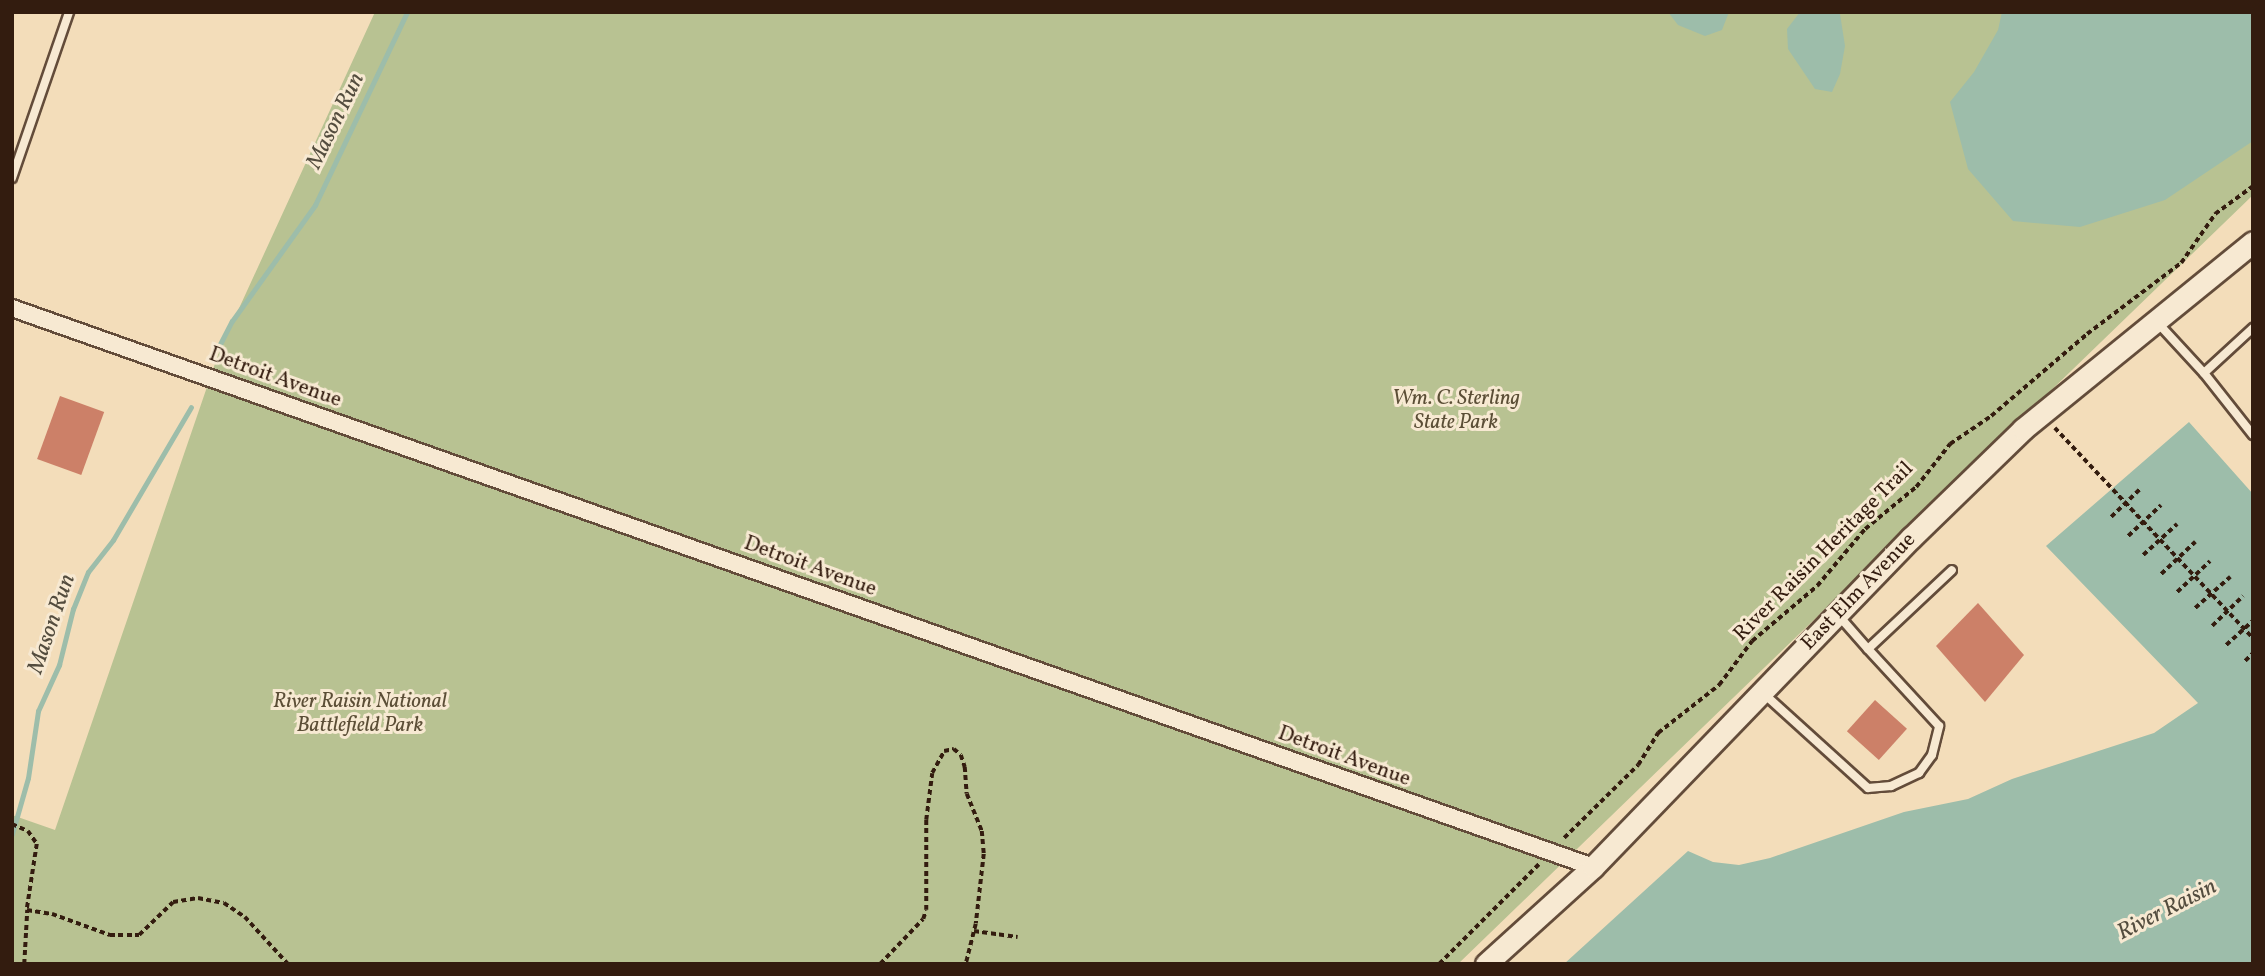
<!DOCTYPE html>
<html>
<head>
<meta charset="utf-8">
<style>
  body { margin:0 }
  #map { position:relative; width:2265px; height:976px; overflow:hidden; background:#f3ddba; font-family:Vollkorn,serif }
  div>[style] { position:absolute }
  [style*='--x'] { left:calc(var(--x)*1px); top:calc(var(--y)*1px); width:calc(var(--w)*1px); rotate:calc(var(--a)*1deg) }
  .green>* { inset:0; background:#b8c292 }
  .water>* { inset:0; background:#9dbdaa }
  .stream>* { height:5px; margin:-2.5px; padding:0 2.5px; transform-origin:2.5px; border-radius:2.5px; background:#9dbdaa }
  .building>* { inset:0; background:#cc8068; transform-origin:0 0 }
  .path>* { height:3.5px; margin-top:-1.75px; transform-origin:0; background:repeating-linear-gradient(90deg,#331c0f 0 5px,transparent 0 8.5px) }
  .roads { filter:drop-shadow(2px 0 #634c3a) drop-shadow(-2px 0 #634c3a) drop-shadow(0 2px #634c3a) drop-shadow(0 -2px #634c3a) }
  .service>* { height:8px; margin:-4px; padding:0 4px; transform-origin:4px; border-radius:4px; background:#f7e9d2 }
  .minor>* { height:16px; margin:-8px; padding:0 8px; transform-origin:8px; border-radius:8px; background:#f7e9d2 }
  .secondary>* { height:21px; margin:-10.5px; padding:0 10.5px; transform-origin:10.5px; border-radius:10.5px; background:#f7e9d2 }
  span { translate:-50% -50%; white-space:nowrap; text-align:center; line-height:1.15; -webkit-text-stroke:6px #f7e9d2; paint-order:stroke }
  .street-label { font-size:21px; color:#331c0f }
  .park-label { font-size:21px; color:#5b4e36; font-style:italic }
  .water-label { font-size:23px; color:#534c3e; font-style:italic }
  .frame { position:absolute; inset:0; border:14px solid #331c0f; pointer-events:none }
</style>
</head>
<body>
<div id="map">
  <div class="green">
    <div style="clip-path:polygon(375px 12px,2253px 12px,2253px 195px,1458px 964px,12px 964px,12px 815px,55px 830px,219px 352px)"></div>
  </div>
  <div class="water">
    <div style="clip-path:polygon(1668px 12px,1729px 12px,1722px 30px,1705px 36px,1678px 25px)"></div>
    <div style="clip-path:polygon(1800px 12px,1840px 14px,1845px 46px,1840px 74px,1832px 92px,1815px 89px,1788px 49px,1787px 29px)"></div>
    <div style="clip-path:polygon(2002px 12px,2253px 12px,2253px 141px,2165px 200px,2080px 227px,2013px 221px,1968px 169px,1950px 102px,1974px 72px,1998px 30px)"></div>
    <div style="clip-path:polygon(2189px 422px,2253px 494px,2253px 964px,1564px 964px,1688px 851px,1713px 862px,1739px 865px,1770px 858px,1904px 812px,1968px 799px,2012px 779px,2154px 733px,2198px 703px,2046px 546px)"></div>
  </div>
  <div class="stream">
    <div style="--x:219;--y:346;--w:28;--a:-63"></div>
    <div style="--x:232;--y:321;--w:143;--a:-54.4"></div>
    <div style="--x:315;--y:205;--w:214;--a:-64.5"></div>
    <div style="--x:12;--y:834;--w:58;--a:-74.1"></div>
    <div style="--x:28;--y:778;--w:68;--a:-81.5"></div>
    <div style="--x:38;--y:711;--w:51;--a:-65.5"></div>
    <div style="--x:59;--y:665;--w:58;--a:-76"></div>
    <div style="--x:73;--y:609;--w:40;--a:-68"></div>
    <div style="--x:88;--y:572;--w:41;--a:-52"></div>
    <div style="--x:113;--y:540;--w:154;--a:-59.6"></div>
  </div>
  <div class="building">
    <div style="left:60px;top:396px;width:47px;height:67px;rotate:20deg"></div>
    <div style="clip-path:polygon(1978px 603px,2024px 655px,1985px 702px,1936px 646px)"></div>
    <div style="left:1875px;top:700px;width:43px;height:42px;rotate:42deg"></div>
  </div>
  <div class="path">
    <div style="--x:2055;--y:428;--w:289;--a:46.7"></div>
    <div style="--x:2111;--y:517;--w:42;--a:-44"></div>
    <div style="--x:2128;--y:536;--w:45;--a:-43.2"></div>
    <div style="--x:2143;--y:555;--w:46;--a:-42.4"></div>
    <div style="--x:2161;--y:574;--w:47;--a:-43.3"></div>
    <div style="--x:2177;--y:592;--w:45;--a:-43.2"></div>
    <div style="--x:2195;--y:608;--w:47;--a:-41.5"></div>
    <div style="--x:2212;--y:626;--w:43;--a:-44.1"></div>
    <div style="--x:2226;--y:645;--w:36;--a:-42"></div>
    <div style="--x:2245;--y:661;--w:11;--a:-45"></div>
    <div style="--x:12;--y:824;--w:17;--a:24"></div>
    <div style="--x:28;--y:831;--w:16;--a:55"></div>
    <div style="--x:37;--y:844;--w:66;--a:98.7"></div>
    <div style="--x:1564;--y:838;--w:104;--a:-44.6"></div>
    <div style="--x:1638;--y:765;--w:38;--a:-58"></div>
    <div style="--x:1658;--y:733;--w:78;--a:-38.2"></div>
    <div style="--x:1719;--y:685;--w:55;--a:-53.1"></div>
    <div style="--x:1752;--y:641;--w:85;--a:-40.2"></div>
    <div style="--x:1817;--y:586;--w:75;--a:-49.9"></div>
    <div style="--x:1865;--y:529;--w:66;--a:-39.5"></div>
    <div style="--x:1916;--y:487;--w:55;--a:-51.7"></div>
    <div style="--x:1950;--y:444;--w:50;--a:-34.3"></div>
    <div style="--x:1991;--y:416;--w:126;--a:-40.5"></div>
    <div style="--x:2087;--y:334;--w:118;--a:-37.1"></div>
    <div style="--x:2181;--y:263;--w:60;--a:-55.2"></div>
    <div style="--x:2215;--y:214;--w:47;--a:-36.4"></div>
    <div style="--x:974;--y:931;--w:44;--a:7.8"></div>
    <div style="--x:24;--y:964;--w:54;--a:-86.8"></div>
    <div style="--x:27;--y:910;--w:25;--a:9"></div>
    <div style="--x:52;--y:914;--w:62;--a:19.9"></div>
    <div style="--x:110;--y:935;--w:29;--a:0"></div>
    <div style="--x:139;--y:935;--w:47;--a:-44.1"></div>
    <div style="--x:173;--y:902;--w:25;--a:-9"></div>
    <div style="--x:198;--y:898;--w:26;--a:11"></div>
    <div style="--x:224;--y:903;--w:25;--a:34"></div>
    <div style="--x:245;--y:917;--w:64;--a:47.5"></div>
    <div style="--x:880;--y:964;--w:62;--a:-46.3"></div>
    <div style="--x:923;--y:919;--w:9;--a:-72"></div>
    <div style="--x:926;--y:910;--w:90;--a:-90"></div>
    <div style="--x:926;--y:820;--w:47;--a:-82.7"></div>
    <div style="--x:932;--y:773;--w:25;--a:-61"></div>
    <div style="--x:944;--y:751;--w:10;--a:-11"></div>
    <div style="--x:954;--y:749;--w:9;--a:41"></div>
    <div style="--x:961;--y:755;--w:13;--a:72"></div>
    <div style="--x:965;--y:767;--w:27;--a:86"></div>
    <div style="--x:967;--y:794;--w:40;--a:68"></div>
    <div style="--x:982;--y:831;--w:23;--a:85"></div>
    <div style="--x:984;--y:854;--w:70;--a:96.5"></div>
    <div style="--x:976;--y:924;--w:41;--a:104"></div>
    <div style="--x:1439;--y:964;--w:141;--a:-45"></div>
  </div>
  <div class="roads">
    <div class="service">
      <div style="--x:12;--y:178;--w:176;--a:-71"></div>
      <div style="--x:2156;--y:321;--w:71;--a:47.3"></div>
      <div style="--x:2204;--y:373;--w:79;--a:51.7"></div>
      <div style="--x:2204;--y:373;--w:67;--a:-42.6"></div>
      <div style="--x:1839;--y:616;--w:44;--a:48.7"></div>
      <div style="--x:1868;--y:649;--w:115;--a:-43.2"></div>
      <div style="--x:1762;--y:692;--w:143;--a:42.2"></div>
      <div style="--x:1868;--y:788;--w:23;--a:-5"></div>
      <div style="--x:1891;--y:786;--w:31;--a:-25"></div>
      <div style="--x:1919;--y:773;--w:22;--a:-54"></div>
      <div style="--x:1932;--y:755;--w:30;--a:-76"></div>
      <div style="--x:1939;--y:726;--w:105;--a:-132.7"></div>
    </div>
    <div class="minor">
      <div style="--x:12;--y:308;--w:1677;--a:19.47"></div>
    </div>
    <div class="secondary">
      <div style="--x:1486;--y:964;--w:144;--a:-42.2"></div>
      <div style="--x:1593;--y:867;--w:458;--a:-46"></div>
      <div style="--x:1911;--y:538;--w:156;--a:-44.2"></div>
      <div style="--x:2023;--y:429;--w:296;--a:-39.1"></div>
    </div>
  </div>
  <div class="street-label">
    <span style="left:275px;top:378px;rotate:20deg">Detroit Avenue</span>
    <span style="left:1824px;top:552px;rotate:-45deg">River Raisin Heritage Trail</span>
    <span style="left:810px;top:567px;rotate:20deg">Detroit Avenue</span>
    <span style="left:1859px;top:592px;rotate:-46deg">East Elm Avenue</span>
    <span style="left:1344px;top:757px;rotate:20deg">Detroit Avenue</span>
  </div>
  <div class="park-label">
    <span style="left:1456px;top:411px">Wm. C. Sterling<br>State Park</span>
    <span style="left:360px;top:714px">River Raisin National<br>Battlefield Park</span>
  </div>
  <div class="water-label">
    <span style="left:336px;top:121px;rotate:-64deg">Mason Run</span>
    <span style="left:52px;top:624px;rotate:-71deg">Mason Run</span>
    <span style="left:2167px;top:910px;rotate:-27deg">River Raisin</span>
  </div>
  <div class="frame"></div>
</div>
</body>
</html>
